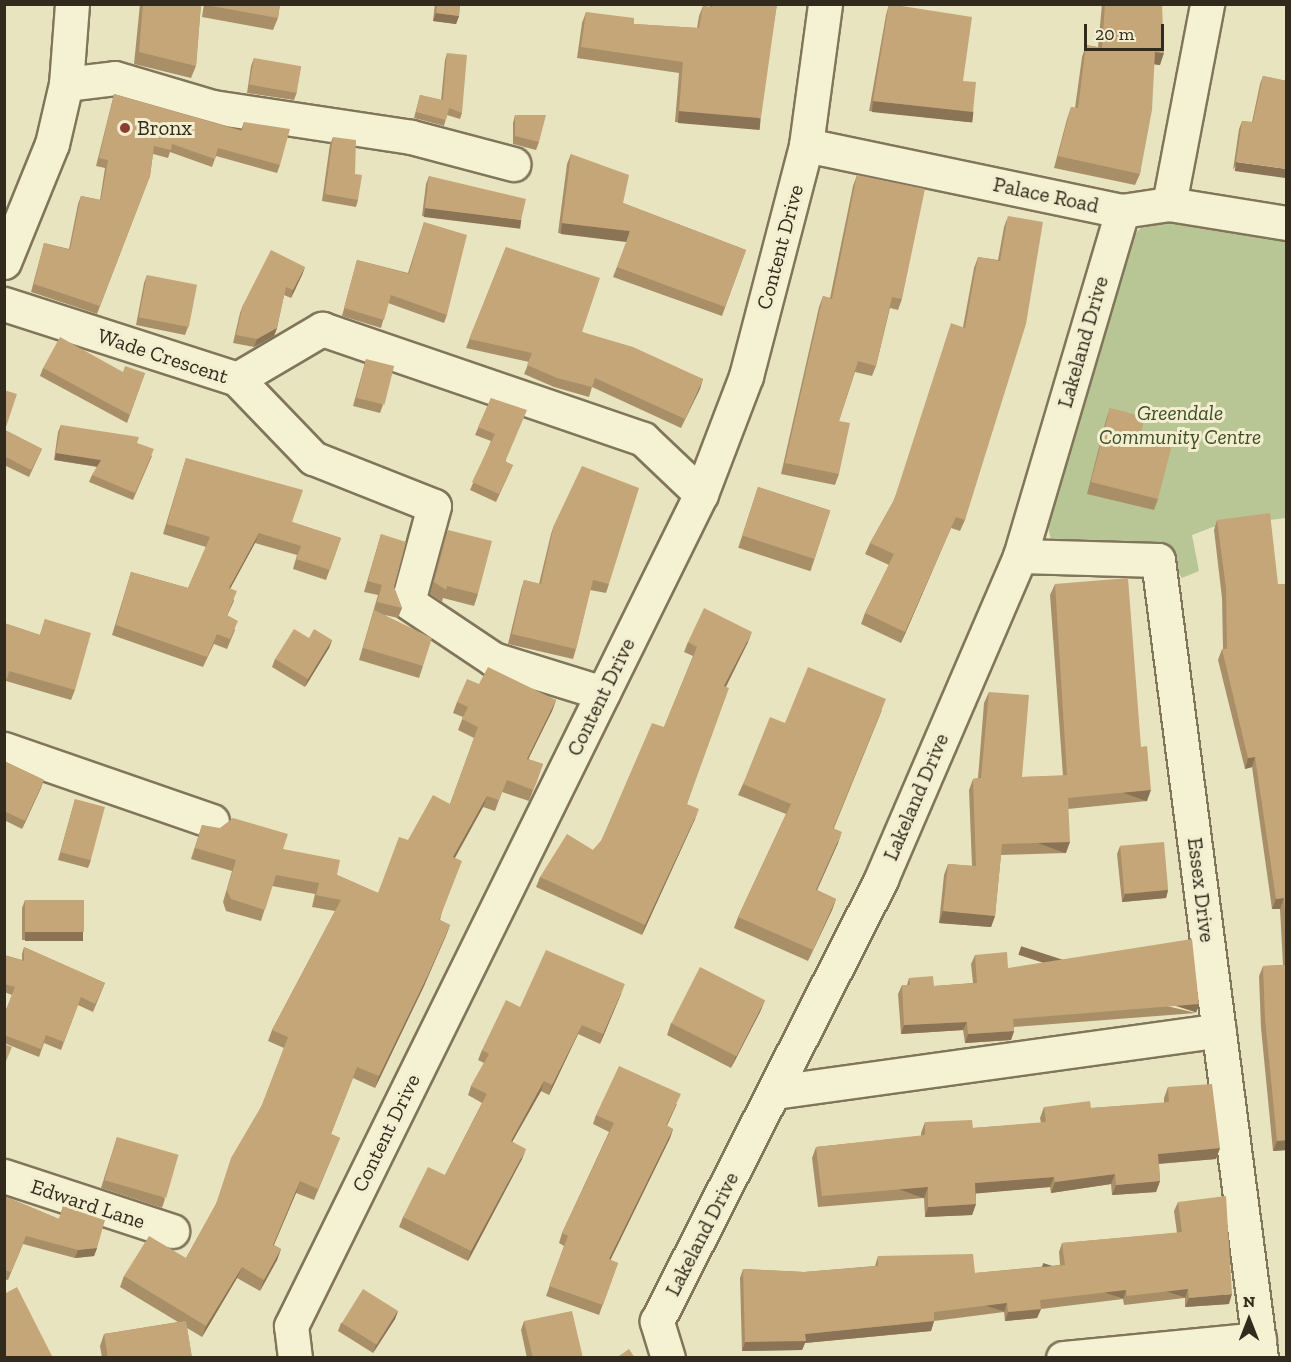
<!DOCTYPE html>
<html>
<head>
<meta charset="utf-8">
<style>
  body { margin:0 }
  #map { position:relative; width:1291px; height:1362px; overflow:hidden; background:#e9e4c0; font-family:"Zilla Slab",serif }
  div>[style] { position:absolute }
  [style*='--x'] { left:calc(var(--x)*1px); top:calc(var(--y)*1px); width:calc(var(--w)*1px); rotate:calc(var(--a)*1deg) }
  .green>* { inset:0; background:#b8c696 }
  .roads { filter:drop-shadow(2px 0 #81755a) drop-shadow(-2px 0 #81755a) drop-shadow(0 2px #81755a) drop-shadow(0 -2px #81755a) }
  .minor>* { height:33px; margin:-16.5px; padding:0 16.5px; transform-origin:16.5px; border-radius:16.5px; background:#f5f1d3 }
  .wall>* { inset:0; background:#a98f68; transform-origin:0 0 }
  .shaded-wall>* { inset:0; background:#8a7455; transform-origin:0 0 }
  .building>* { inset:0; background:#c5a679; transform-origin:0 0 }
  .dots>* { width:16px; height:16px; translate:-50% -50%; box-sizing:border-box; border:3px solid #f2eecf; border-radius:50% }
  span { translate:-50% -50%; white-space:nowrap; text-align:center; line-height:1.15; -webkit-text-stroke:6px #f2eecf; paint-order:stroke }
  .poi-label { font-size:21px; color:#322b1d }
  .left { translate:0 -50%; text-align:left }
  .street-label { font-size:21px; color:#322b1d }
  .park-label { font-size:21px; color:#3c4d25; font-style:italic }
  .frame { position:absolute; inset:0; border:6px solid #322b1d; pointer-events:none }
  .north { position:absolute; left:1219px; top:1290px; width:60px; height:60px; -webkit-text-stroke:4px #f2eecf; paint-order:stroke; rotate:0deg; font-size:16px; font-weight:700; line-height:24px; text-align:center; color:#322b1d }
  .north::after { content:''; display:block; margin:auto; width:21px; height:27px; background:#322b1d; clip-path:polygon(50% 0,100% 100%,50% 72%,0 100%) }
  .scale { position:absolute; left:1084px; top:24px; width:80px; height:27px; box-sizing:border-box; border:3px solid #322b1d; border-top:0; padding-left:8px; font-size:18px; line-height:21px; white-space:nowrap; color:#322b1d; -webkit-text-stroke:4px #f2eecf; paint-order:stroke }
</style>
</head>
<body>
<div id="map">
  <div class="green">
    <div style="clip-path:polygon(1151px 217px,1286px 237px,1286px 518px,1213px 527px,1192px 535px,1199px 571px,1182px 578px,1160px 550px,1052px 544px,1047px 523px,1117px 253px)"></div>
  </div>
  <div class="roads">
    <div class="minor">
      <div style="--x:66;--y:84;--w:49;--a:-7"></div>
      <div style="--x:115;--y:78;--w:102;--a:16.5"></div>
      <div style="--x:213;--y:107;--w:200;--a:8.6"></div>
      <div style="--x:411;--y:137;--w:106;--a:14.8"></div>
      <div style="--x:806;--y:145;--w:323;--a:11.8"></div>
      <div style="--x:1122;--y:211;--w:48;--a:-8.5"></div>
      <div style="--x:1169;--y:204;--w:119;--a:9.2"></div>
      <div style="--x:1169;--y:204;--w:204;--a:-79.2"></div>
      <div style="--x:4;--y:262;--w:127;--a:-67.9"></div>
      <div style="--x:52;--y:144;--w:62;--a:-76.9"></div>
      <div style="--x:66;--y:84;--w:80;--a:-85.7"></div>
      <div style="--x:4;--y:304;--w:245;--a:17.8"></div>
      <div style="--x:237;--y:379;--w:110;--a:46.1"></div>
      <div style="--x:313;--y:458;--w:130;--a:21.6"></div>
      <div style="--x:434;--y:506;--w:99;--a:105.2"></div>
      <div style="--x:408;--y:602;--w:102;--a:33.8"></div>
      <div style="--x:493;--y:659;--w:115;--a:17.2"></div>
      <div style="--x:237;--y:379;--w:99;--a:-30.5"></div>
      <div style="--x:322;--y:329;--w:339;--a:18.9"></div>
      <div style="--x:643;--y:439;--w:80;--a:43.5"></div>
      <div style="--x:1020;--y:556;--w:138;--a:1.7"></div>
      <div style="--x:1158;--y:560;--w:805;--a:82.65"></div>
      <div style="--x:4;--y:749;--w:220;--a:19.1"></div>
      <div style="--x:775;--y:1092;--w:448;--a:-7.9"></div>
      <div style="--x:4;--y:1176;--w:177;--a:18.1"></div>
      <div style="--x:295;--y:1358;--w:32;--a:-97"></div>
      <div style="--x:291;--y:1326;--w:928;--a:-63.77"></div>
      <div style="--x:701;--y:494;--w:126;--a:-69.1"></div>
      <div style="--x:746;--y:376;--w:239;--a:-75.4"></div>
      <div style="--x:806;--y:145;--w:142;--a:-82.3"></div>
      <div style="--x:668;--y:1358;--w:39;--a:-107"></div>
      <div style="--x:657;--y:1321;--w:496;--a:-63.1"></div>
      <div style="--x:881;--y:879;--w:352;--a:-66.7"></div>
      <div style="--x:1020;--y:556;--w:360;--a:-73.5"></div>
      <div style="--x:1063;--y:1358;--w:197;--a:-5.5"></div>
    </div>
  </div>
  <div class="wall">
    <div style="clip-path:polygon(140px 4px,201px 4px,196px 66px,191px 78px,134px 64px)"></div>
    <div style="clip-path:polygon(204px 4px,280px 4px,278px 18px,273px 30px,202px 17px)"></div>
    <div style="clip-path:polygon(435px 4px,460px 4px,459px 16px,456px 24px,433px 21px)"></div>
    <div style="clip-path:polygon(710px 4px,777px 4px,757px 129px,675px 122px,679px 73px,577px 58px,582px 23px,586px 12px,634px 24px,697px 28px,699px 16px,703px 6px,710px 7px)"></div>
    <div style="clip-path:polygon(889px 4px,963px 81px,973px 112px,970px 122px,869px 111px,886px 15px)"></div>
    <div style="clip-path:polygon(1102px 4px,1162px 4px,1160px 65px,1154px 64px,1140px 174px,1135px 185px,1054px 168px,1067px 119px,1071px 107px,1075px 108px,1082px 57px,1086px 45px,1098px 47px)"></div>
    <div style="clip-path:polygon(447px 53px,462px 113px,460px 119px,447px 115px,444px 126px,414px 118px,420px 95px,441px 100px,445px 60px)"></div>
    <div style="clip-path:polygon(254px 58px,297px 92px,294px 100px,247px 93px,251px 66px)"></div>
    <div style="clip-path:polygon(1263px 76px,1287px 81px,1233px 170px,1239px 129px,1242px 121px,1252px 122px,1260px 84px)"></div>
    <div style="clip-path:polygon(114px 94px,241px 130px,244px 122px,280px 165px,277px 173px,216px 156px,212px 167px,170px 152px,168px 158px,153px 154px,150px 176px,97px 314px,31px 292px,44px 243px,69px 249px,78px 204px,81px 196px,100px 200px,105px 168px,96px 166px)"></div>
    <div style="clip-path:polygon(515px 115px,539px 142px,536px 150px,513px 144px,513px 123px)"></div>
    <div style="clip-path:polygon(333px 137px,355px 174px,358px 200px,356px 207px,322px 201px,330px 144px)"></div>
    <div style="clip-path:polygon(571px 154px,623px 203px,746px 250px,722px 316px,613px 277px,627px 241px,558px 233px,567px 164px)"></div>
    <div style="clip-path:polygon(857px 175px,902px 299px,898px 310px,890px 308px,876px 366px,872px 376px,855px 372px,839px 421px,839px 474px,835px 485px,781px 474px,819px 307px,823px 296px,830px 298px,853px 186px)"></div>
    <div style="clip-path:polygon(429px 176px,518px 228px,422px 216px,426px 184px)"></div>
    <div style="clip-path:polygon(1008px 216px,965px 520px,960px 531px,951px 528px,901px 643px,861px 624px,865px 613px,889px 565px,865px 554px,870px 543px,893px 502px,963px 327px,974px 268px,978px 257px,998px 260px,1004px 227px)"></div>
    <div style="clip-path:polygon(424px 222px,447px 315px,444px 323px,388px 303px,381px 328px,342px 316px,357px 260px,408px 273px)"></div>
    <div style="clip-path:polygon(506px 247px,582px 332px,703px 379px,681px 428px,592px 387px,589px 397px,554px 387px,524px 374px,529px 362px,466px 348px)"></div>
    <div style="clip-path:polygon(305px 267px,302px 275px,291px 298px,284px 295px,277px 328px,274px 336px,254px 347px,233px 343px,240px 313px,243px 305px)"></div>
    <div style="clip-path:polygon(147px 275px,188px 327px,185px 335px,136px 325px,144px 283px)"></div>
    <div style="clip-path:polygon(366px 359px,383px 405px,380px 413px,353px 406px)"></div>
    <div style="clip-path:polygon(43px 368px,123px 372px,145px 373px,127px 423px,40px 376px)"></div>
    <div style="clip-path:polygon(4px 390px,5px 430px,42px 449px,29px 477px,4px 465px)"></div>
    <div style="clip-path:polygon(491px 398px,506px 462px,513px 465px,496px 502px,470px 490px,491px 441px,475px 435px)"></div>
    <div style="clip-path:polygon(1110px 408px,1140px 437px,1158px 499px,1154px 510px,1087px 494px,1106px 420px)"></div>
    <div style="clip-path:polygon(61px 425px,137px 443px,152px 456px,133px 500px,89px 482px,92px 475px,97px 467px,54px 460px,58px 432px)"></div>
    <div style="clip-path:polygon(186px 458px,292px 522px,341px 538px,326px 580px,293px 569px,297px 555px,255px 543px,230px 589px,234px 601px,227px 616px,235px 630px,227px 649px,214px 644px,203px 667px,112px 635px,131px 572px,188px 588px,206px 547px,163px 534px)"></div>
    <div style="left:758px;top:487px;width:76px;height:64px;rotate:18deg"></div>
    <div style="clip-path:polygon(1217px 520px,1278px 584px,1287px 584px,1287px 1150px,1273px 1151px,1261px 1028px,1259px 976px,1263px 966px,1283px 965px,1280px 909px,1272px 909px,1252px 767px,1245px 769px,1218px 660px,1222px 649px,1223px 649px,1222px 598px,1214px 530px)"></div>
    <div style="clip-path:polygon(554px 525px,609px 584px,606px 593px,590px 590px,576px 649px,573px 659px,508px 644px,521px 590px,524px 580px,539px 584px,551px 534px)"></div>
    <div style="clip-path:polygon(448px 530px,478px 594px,474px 606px,443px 598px,442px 602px,430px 594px,444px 541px)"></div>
    <div style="clip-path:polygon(381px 534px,394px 587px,402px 608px,398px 618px,385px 615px,423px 666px,419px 678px,359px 660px,378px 595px,364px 592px)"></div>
    <div style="clip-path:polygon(1055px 584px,1141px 747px,1147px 801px,1068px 809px,1066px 853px,1001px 855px,995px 916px,991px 927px,939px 923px,944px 875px,948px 864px,972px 866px,969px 790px,973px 779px,978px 778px,984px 703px,989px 692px,1022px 777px,1063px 776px,1050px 595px)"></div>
    <div style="clip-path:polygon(45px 619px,75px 690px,71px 700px,6px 681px,4px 684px,4px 623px,40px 635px)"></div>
    <div style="clip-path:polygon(309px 638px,332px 640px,329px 648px,305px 687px,272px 667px,275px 659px)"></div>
    <div style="clip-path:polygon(688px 642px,748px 642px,726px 687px,687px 804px,695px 819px,642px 935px,536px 887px,540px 877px,593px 850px,601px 841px,664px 727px,693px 656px,684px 652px)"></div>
    <div style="clip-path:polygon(479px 684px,556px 700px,552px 711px,528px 759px,543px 764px,529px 801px,502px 792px,495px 811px,483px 807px,455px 858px,440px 920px,450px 925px,446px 936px,424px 986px,375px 1088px,353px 1078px,331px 1134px,340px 1138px,314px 1200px,296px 1193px,274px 1245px,281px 1249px,277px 1260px,260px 1291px,237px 1278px,202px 1337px,187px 1328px,192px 1358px,102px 1358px,100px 1346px,104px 1334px,178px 1322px,120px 1287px,124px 1276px,186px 1258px,215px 1206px,262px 1105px,284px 1048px,268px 1041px,272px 1030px,335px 911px,312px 907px,315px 894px,272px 886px,261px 921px,226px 911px,223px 902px,232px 871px,191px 859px,202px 825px,283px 849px,337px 875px,378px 893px,408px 840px,450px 804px,474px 738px,458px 730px,463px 717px,453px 713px,457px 702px)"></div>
    <div style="clip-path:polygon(882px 710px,834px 828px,838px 843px,817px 890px,836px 899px,832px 910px,808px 961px,734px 928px,738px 917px,786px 814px,738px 795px,743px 784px,785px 723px)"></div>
    <div style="clip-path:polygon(4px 761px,44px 780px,22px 829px,4px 820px)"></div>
    <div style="clip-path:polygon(75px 799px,91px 860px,88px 868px,58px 860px)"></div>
    <div style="clip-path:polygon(1120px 846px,1168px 890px,1166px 898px,1122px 902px,1117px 854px)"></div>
    <div style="clip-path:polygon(25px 900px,80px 940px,22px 940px,22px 908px)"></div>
    <div style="clip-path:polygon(24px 947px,105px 983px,93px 1012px,78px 1005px,61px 1050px,44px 1043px,39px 1057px,4px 1043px,4px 1015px,12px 995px,4px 992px,4px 955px,22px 960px,22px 954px)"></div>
    <div style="clip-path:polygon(975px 955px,1008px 968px,1196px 1013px,1014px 1027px,1014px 1031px,1011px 1040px,965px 1043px,963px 1030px,901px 1034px,898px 994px,902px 985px,907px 985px,909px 978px,934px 986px,973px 983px,971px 964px)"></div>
    <div style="clip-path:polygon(621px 994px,600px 1044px,578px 1034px,549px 1095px,541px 1091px,512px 1142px,522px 1159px,468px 1261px,399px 1227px,403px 1217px,445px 1175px,482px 1103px,468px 1095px,471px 1086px,484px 1063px,478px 1060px,482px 1050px,520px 1007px)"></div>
    <div style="clip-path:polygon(765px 1000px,760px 1012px,731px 1068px,667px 1035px,671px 1023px)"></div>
    <div style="clip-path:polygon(1168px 1087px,1220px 1148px,1216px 1159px,1159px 1164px,1160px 1181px,1156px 1192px,1112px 1195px,1111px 1184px,1051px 1193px,1050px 1187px,976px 1193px,976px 1204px,972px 1215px,925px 1217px,924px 1198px,818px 1207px,812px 1158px,816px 1147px,921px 1136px,921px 1133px,925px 1122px,973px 1128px,1041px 1123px,1040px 1118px,1044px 1107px,1091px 1108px,1164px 1103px,1164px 1098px)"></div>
    <div style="clip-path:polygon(677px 1104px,667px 1126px,673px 1129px,670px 1138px,610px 1260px,618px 1263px,599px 1315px,546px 1296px,564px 1246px,559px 1243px,562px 1233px,609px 1132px,593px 1124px,596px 1115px)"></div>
    <div style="clip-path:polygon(117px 1137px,165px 1199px,162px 1208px,101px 1188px)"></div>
    <div style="clip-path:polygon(4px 1196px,59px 1219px,63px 1206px,97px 1248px,94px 1256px,75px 1258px,23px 1244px,8px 1280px,4px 1279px)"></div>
    <div style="clip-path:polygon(1178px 1202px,1229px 1304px,1185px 1307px,1185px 1298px,1124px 1305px,1123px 1299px,1041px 1309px,1037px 1318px,1005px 1321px,1004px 1312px,934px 1321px,931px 1331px,805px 1343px,802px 1350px,742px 1351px,740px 1278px,743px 1269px,804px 1272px,875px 1266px,878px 1256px,975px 1273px,1060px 1265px,1059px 1252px,1062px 1243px,1177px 1233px,1174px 1211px)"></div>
    <div style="clip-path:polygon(398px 1311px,395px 1319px,373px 1353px,338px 1331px,341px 1323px)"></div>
    <div style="clip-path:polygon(524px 1321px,583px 1358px,527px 1358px,521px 1330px)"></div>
  </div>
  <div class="shaded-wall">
    <div style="clip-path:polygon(436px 13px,459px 16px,456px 24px,433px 21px)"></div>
    <div style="clip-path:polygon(1155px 52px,1164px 53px,1160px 65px,1151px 64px)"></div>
    <div style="left:873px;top:101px;width:101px;height:11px;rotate:6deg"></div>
    <div style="left:679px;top:111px;width:82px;height:12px;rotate:5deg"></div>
    <div style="left:1236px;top:162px;width:51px;height:9px;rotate:8deg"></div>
    <div style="left:425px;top:208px;width:97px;height:9px;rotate:7deg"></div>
    <div style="left:562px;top:223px;width:68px;height:11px;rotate:7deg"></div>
    <div style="clip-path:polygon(305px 267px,302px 275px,291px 298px,293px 290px)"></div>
    <div style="clip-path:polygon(277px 328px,274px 336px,254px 347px,257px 339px)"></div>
    <div style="clip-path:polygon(703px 379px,700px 389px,681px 428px,685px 419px)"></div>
    <div style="left:56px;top:453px;width:46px;height:7px;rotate:9deg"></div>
    <div style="clip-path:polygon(956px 517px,951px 528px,901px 643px,905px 632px)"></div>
    <div style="clip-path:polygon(259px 533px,255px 543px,225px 598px,229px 588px)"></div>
    <div style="clip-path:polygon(752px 632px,748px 642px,721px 696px,724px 686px)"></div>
    <div style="clip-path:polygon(332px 640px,329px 648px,305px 687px,308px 679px)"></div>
    <div style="clip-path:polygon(556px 700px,552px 711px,523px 770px,527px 759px)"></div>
    <div style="clip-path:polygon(1255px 757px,1252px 767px,1245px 769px,1248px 758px)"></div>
    <div style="clip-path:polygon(44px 780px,41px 788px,22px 829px,25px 821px)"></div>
    <div style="left:1151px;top:790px;width:12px;height:83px;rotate:110deg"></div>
    <div style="clip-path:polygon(487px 796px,483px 807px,449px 868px,453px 857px)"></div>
    <div style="clip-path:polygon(699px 809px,695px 819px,642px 935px,645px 925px)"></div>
    <div style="clip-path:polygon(842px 832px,838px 843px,812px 901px,816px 890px)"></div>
    <div style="left:1070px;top:842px;width:12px;height:68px;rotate:110deg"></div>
    <div style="clip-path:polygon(1168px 890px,1166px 898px,1122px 902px,1125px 894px)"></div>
    <div style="clip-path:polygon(1284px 898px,1280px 909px,1272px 909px,1276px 899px)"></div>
    <div style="clip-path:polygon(836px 899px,832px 910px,808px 961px,813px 950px)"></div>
    <div style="clip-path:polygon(943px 911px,995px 916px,991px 927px,939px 923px)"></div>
    <div style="clip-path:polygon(450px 925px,424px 986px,375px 1088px,379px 1076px)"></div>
    <div style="left:25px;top:932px;width:58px;height:9px"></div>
    <div style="clip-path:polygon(625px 984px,621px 994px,600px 1044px,603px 1034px)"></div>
    <div style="clip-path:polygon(765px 1000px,760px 1012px,731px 1068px,736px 1056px)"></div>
    <div style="left:1199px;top:1004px;width:9px;height:187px;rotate:108deg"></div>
    <div style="clip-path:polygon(967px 1022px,963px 1030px,901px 1034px,904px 1025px)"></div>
    <div style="clip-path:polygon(582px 1025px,578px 1034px,549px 1095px,552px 1085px)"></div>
    <div style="clip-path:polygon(1014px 1031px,1011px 1040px,965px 1043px,968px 1034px)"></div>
    <div style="clip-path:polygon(544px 1081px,541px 1091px,507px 1151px,511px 1141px)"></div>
    <div style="clip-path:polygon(673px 1129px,670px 1138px,606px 1269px,609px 1259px)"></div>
    <div style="clip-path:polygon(1287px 1140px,1287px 1150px,1273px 1151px,1277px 1141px)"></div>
    <div style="clip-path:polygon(1220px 1148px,1216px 1159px,1154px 1164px,1158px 1154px)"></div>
    <div style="clip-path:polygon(526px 1149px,522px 1159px,468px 1261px,471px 1251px)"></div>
    <div style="clip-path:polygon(1115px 1174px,1111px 1184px,1051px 1193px,1055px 1182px)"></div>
    <div style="clip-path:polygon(1054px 1177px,1050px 1187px,971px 1194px,975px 1183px)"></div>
    <div style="clip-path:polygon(300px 1181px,296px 1193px,269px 1256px,273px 1245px)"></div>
    <div style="clip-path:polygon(1160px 1181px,1156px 1192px,1112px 1195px,1116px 1185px)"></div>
    <div style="left:928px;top:1187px;width:12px;height:106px;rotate:110deg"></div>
    <div style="clip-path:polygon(976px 1204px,972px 1215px,925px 1217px,928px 1207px)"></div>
    <div style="clip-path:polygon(97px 1248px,94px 1256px,75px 1258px,78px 1250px)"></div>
    <div style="clip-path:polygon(281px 1249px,277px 1260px,260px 1291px,264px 1280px)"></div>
    <div style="clip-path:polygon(242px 1267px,237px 1278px,202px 1337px,206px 1326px)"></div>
    <div style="left:1188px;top:1289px;width:9px;height:61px;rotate:108deg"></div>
    <div style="left:1126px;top:1290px;width:9px;height:87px;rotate:108deg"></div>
    <div style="clip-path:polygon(1232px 1294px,1229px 1304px,1185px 1307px,1189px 1298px)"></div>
    <div style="left:1007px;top:1303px;width:9px;height:74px;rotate:108deg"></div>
    <div style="clip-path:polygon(1041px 1309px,1037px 1318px,1005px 1321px,1008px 1312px)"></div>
    <div style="clip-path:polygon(398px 1311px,395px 1319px,373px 1353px,376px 1345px)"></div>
    <div style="clip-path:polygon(934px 1321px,931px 1331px,805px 1343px,802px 1350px,742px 1351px,745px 1342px,805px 1334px)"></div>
  </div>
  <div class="building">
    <div style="clip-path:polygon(143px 4px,201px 4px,196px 66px,139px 52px)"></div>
    <div style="clip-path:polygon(206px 4px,280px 4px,278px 18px,206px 5px)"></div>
    <div style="clip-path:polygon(437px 4px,460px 4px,459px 16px,436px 13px)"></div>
    <div style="clip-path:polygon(712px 4px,777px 4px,761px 118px,679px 111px,683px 62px,581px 47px,586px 12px,634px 18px,634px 24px,699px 28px,703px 6px,712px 7px)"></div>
    <div style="clip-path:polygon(889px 4px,972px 17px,963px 81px,976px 82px,973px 112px,873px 101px)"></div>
    <div style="clip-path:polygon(1105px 4px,1162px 4px,1164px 53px,1155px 52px,1152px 110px,1140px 174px,1058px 156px,1071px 107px,1078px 108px,1086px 45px,1102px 48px)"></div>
    <div style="clip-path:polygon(447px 53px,467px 55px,462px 113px,449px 108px,446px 120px,416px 112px,420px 95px,443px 100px)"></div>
    <div style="left:254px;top:58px;width:48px;height:27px;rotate:10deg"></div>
    <div style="clip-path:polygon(1263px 76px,1287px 81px,1287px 169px,1236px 162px,1242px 121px,1253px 122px)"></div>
    <div style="clip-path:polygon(114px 94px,242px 131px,244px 122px,290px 129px,280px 165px,218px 148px,215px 159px,172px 144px,171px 150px,154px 146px,150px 176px,100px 306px,34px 284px,44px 243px,70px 250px,81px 196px,101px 200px,108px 160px,99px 158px)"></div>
    <div style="clip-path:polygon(515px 115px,546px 115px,539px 142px,515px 136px)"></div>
    <div style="clip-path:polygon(333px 137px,356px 140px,355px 174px,362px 175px,358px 200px,325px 194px)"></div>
    <div style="clip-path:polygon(571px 154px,629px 175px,623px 203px,746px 250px,725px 307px,617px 267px,630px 231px,562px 223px)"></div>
    <div style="clip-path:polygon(857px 175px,925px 189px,902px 299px,892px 297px,876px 366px,858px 361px,839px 421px,850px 423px,839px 474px,785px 463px,823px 296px,832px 299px)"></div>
    <div style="clip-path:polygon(429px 176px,526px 199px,521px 220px,425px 208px)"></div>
    <div style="clip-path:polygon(1008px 216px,1043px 222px,1026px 324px,965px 520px,956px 517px,905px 632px,865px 613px,894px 554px,870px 543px,894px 500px,951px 323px,965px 328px,978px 257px,1000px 261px)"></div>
    <div style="clip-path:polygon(424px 222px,467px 235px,447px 315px,391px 295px,384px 320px,344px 308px,357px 260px,409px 274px)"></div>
    <div style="clip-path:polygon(506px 247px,600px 278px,582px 332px,633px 347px,703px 379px,685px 419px,595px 378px,592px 387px,557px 378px,527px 365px,532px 353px,469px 339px)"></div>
    <div style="clip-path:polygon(271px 250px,305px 267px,293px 290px,286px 287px,277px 328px,257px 339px,236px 335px,243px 305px)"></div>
    <div style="left:147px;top:275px;width:51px;height:43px;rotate:11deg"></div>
    <div style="clip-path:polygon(60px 337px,123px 372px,125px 366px,145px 373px,130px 415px,43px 368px)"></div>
    <div style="left:366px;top:359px;width:29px;height:40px;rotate:14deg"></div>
    <div style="clip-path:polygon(4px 390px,17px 394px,5px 430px,42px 449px,31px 470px,4px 456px)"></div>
    <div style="clip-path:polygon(491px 398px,527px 410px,505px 462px,513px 465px,499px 494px,472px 482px,495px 434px,478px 427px)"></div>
    <div style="clip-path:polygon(1110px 408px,1145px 417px,1140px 437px,1172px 445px,1158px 499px,1091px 482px)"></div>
    <div style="clip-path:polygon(61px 425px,139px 437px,137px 443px,154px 449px,135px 493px,92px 475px,101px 460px,56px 453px)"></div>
    <div style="clip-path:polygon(186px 458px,303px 490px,292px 522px,341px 538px,330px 570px,296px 559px,301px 546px,259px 533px,229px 588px,237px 591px,227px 615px,238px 621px,230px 639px,217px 634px,207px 657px,116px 625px,131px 572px,188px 588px,210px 537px,167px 524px)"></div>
    <div style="clip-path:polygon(582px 466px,639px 488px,609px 584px,593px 580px,576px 649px,512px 634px,524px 580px,541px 584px,554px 525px)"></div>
    <div style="left:758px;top:487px;width:76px;height:51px;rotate:18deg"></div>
    <div style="clip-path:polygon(1270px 513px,1278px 584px,1287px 584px,1287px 942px,1284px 898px,1276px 899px,1255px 757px,1248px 758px,1222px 649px,1227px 649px,1226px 588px,1217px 520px)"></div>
    <div style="clip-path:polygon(448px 530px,492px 541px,478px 594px,447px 586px,446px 590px,434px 582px)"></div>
    <div style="clip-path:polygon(381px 534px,406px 542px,394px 587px,402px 608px,377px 602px,382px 585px,368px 581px)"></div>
    <div style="clip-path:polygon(1128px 578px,1141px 747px,1147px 746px,1151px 790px,1068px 798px,1070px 842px,1002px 844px,995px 916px,943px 911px,948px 864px,976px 866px,973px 779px,981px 778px,989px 692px,1029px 695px,1022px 777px,1067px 775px,1055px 584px)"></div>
    <div style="clip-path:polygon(704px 608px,752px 632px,724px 686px,729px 688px,687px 804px,699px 809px,645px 925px,540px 877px,567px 834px,593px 850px,601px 841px,652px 723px,664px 727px,697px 647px,688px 642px)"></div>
    <div style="clip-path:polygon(374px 610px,432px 638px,423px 666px,363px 648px)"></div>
    <div style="clip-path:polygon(45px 619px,91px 633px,75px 690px,9px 671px,7px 679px,4px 678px,4px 623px,40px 635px)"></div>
    <div style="clip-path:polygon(294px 629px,309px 638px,314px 629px,332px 640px,308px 679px,275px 659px)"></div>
    <div style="clip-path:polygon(488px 667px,556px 700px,527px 759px,543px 764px,536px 784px,533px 790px,507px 780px,499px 800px,487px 796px,453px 857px,462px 861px,439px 920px,450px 925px,428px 975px,379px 1076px,357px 1067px,331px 1134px,340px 1138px,318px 1189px,300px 1181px,273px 1245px,281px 1249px,264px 1280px,242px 1267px,206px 1326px,124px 1276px,149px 1236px,186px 1258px,216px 1204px,231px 1158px,262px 1105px,288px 1037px,272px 1030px,341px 900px,316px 895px,319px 883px,276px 875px,265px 910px,231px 899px,227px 890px,236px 860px,195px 848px,202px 825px,220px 828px,233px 818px,288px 834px,283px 849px,340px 860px,337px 875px,378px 893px,399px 837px,408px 840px,433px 795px,450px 804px,478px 727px,462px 719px,468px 707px,457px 702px,467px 679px,479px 684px)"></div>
    <div style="clip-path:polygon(808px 667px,886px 699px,833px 828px,842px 832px,816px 890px,836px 899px,813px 950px,738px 917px,791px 804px,743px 784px,770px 717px,785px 723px)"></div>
    <div style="clip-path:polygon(4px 761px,44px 780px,25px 821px,4px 811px)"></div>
    <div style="left:75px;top:799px;width:31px;height:55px;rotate:15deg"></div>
    <div style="left:1164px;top:842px;width:48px;height:44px;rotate:85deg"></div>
    <div style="left:25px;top:900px;width:59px;height:32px"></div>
    <div style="clip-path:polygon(1192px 939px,1199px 1004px,1013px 1019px,1014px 1031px,968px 1034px,967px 1022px,904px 1025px,902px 985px,910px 985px,909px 978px,933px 976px,934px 986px,977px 983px,975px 955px,1007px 952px,1008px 968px)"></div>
    <div style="clip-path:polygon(24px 947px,105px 983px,95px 1004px,81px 997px,64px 1042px,46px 1035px,41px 1049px,4px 1035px,4px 1015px,15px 987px,4px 984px,4px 955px,24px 961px)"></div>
    <div style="clip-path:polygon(546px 950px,625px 984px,603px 1034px,582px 1025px,552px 1085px,544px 1081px,511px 1141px,526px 1149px,471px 1251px,403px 1217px,428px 1167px,445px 1175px,487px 1094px,471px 1086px,489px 1054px,482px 1050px,506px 1000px,520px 1007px)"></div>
    <div style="clip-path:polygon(1287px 965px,1287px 1140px,1277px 1141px,1265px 1018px,1263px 966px)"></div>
    <div style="left:700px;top:967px;width:73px;height:63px;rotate:27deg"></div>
    <div style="clip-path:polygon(4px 1044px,12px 1047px,4px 1066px)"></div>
    <div style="clip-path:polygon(619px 1066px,681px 1094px,666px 1125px,673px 1129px,609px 1259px,618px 1263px,603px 1305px,549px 1286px,568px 1236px,562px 1233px,614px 1123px,596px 1115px)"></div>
    <div style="clip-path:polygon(1212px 1084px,1220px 1148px,1158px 1154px,1160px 1181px,1116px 1185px,1115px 1174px,1055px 1182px,1054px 1177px,975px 1183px,976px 1204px,928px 1207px,928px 1187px,822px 1196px,816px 1147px,925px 1135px,925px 1122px,972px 1120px,973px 1128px,1046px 1122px,1044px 1107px,1090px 1101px,1091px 1108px,1169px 1102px,1168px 1087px)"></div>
    <div style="left:117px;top:1137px;width:64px;height:45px;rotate:16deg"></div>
    <div style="clip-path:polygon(4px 1196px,59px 1219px,63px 1206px,105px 1220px,97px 1248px,78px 1250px,26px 1236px,11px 1272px,4px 1270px)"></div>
    <div style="clip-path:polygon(1226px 1196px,1232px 1294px,1189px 1298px,1188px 1289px,1127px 1296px,1126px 1290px,1040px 1300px,1041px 1309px,1008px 1312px,1007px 1303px,934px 1312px,934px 1321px,805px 1334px,806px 1341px,745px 1342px,743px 1269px,804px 1272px,878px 1266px,878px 1256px,973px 1254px,975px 1273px,1065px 1265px,1062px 1243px,1182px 1232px,1178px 1202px)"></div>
    <div style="clip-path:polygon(17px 1287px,53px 1358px,4px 1358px,4px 1294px)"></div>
    <div style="left:363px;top:1289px;width:41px;height:40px;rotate:32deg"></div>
    <div style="clip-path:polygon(572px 1311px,583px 1358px,533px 1358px,524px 1321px)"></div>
    <div style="clip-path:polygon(186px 1321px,192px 1358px,108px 1358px,104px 1334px)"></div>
    <div style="clip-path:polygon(629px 1349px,635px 1358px,616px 1358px)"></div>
  </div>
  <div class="dots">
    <div style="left:125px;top:128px;background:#8b3e2f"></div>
  </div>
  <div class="poi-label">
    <span class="left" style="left:137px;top:128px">Bronx</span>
  </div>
  <div class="street-label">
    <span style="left:1046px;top:195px;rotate:12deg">Palace Road</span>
    <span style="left:780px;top:247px;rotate:-75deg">Content Drive</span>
    <span style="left:1083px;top:342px;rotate:-74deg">Lakeland Drive</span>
    <span style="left:163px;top:356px;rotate:18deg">Wade Crescent</span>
    <span style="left:601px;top:697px;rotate:-64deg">Content Drive</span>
    <span style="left:916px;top:797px;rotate:-67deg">Lakeland Drive</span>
    <span style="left:1201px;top:890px;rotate:83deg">Essex Drive</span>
    <span style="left:386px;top:1133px;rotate:-64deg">Content Drive</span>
    <span style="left:88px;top:1204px;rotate:18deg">Edward Lane</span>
    <span style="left:702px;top:1234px;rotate:-63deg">Lakeland Drive</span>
  </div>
  <div class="park-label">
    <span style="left:1180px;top:425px">Greendale<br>Community Centre</span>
  </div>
  <div class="frame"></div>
  <div class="north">N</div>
  <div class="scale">20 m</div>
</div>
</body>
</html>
